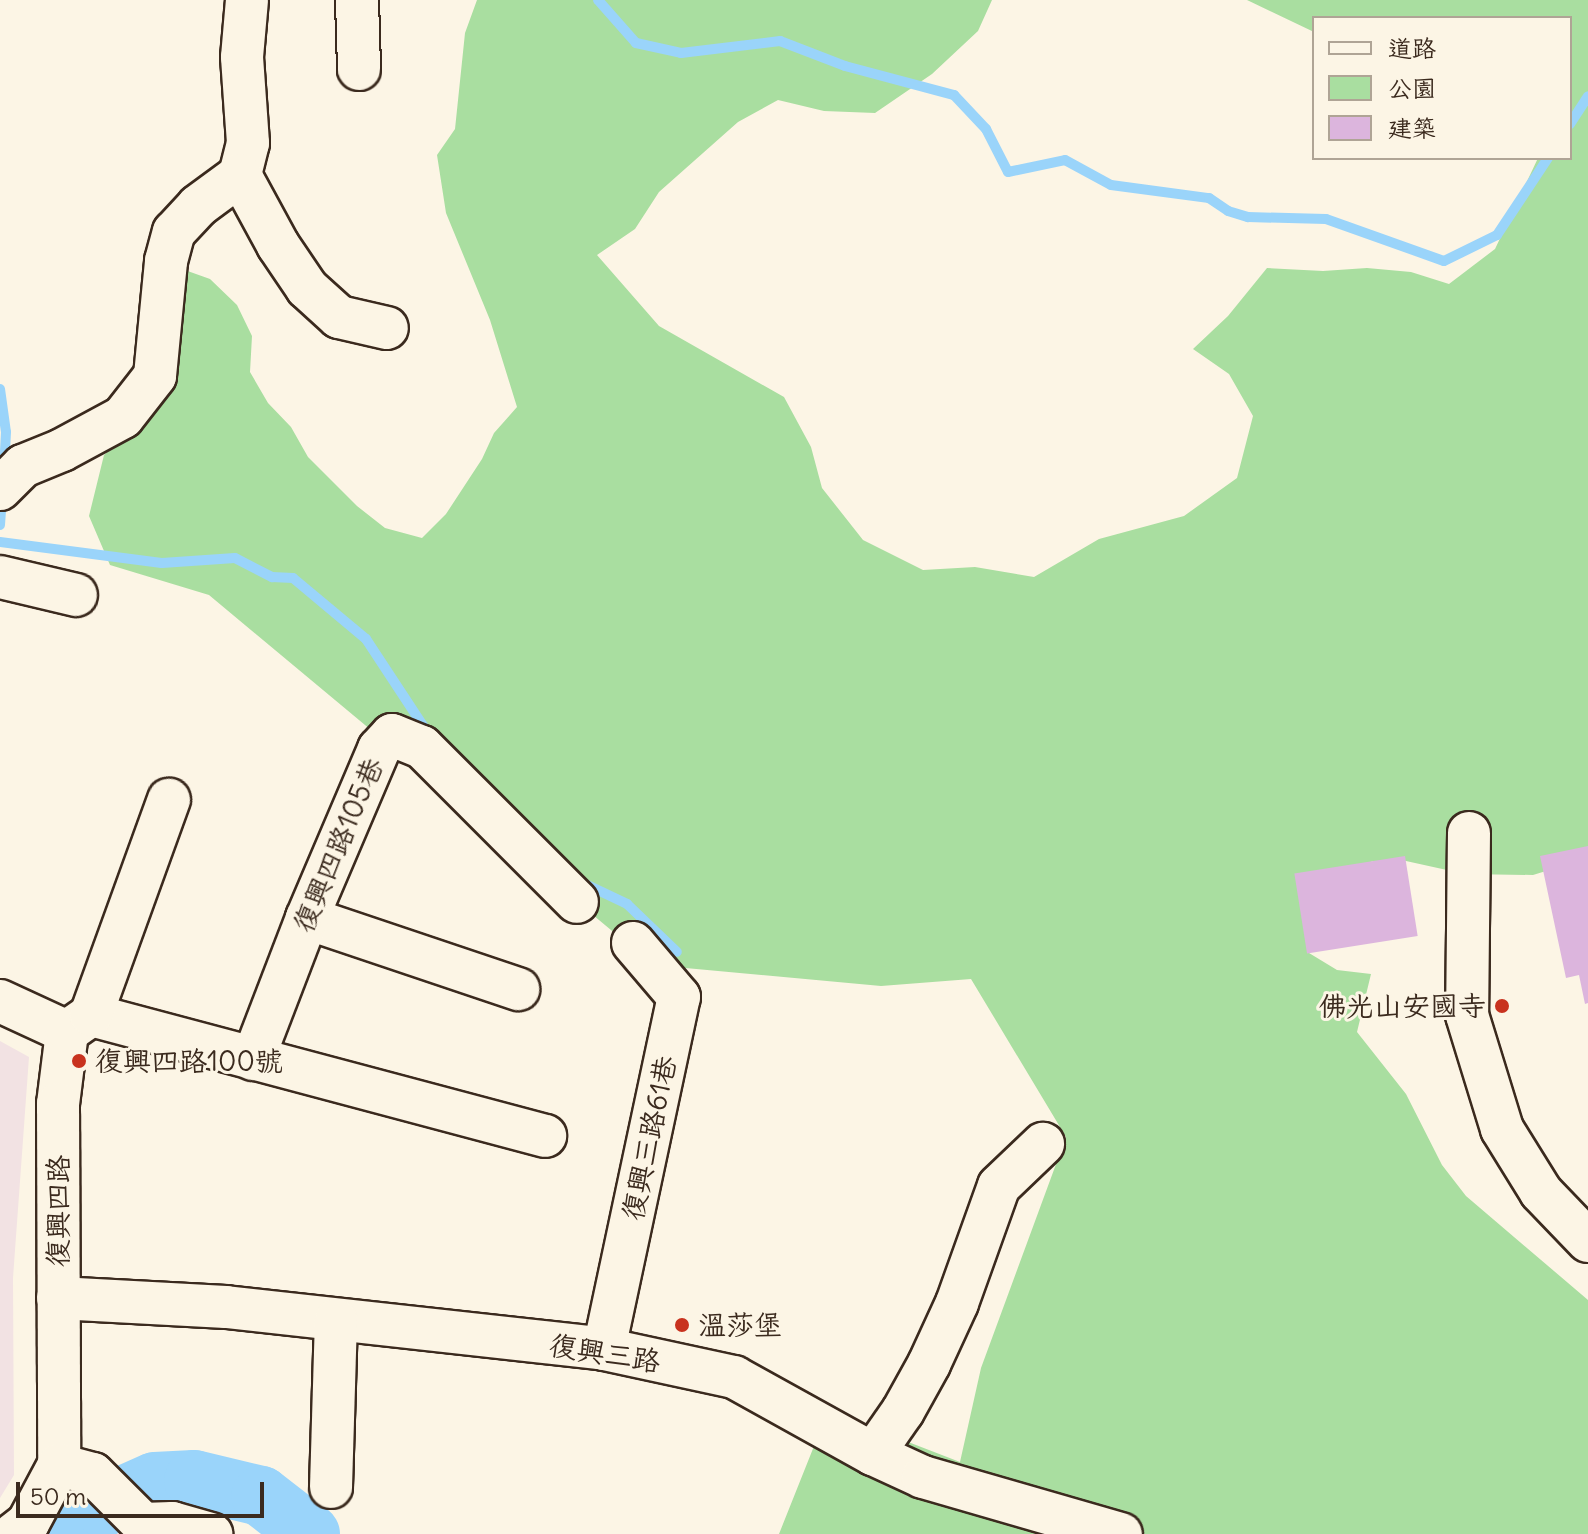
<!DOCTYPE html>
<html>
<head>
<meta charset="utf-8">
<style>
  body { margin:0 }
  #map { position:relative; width:1588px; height:1534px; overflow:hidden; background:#fcf5e5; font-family:Delius,"LXGW WenKai TC",sans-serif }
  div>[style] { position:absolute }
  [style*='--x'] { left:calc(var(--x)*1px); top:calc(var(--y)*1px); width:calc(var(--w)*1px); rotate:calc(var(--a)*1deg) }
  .built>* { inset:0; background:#f2e2e3 }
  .green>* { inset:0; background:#a9dea0 }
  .stream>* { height:10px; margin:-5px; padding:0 5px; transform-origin:5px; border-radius:5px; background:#9ad4fa }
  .river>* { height:60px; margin:-30px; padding:0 30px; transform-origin:30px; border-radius:30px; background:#9ad4fa }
  .building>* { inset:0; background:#dcb5dd; transform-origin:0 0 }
  .roads { filter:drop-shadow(2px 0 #3b2a1e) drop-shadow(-2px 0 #3b2a1e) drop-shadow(0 2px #3b2a1e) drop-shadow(0 -2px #3b2a1e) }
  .minor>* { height:42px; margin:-21px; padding:0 21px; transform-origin:21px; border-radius:21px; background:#fcf5e5 }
  .dots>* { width:22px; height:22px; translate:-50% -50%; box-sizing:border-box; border:4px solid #fcf5e5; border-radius:50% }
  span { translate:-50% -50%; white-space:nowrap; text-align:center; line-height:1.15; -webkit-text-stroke:6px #fcf5e5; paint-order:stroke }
  .street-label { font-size:28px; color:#3b2a1e }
  .poi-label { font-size:28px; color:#3b2a1e }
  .right { translate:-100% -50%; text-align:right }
  .left { translate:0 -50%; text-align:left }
  .legend { position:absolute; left:1312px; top:16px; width:260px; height:144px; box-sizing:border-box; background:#fcf5e5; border:2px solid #afa495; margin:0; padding:10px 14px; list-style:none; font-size:24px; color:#3b2a1e }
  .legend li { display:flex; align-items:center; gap:16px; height:40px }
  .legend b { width:40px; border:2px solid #afa495 }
  .scale { position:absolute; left:16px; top:1482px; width:248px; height:36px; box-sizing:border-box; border:4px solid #3b2a1e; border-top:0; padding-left:10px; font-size:24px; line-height:28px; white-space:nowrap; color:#3b2a1e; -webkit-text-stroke:6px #fcf5e5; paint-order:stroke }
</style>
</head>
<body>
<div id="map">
  <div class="built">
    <div style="clip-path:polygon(0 1041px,29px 1057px,13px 1278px,14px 1475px,0 1498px)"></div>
  </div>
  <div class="green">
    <div style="clip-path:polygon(477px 0,992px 0,978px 31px,932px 74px,875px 113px,824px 111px,778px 100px,738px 122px,659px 192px,635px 229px,597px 255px,659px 326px,784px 397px,811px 447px,822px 488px,863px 540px,923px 570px,975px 567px,1034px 577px,1099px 539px,1184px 516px,1237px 478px,1253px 416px,1229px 374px,1193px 349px,1228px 316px,1267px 268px,1323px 271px,1367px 268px,1411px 272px,1449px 284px,1495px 249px,1538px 158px,1570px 158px,1570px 18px,1314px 18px,1314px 32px,1247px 0,1588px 0,1588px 858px,1533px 875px,1465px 874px,1406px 861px,1374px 861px,1345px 869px,1309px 953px,1337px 970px,1371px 974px,1357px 1032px,1406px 1094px,1442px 1165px,1466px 1196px,1588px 1300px,1588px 1534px,779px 1534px,828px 1411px,960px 1462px,981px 1368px,1066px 1137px,971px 979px,881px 986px,653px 965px,209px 595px,110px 565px,89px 516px,104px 455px,146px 418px,182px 269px,210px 279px,237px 305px,252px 336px,250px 372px,268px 403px,291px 427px,308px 457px,357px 506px,385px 528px,422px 538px,446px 514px,482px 459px,494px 433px,517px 407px,490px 320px,446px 213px,437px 155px,455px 129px,465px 33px)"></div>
  </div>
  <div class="stream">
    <div style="--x:598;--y:0;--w:57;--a:48.5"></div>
    <div style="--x:636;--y:43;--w:46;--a:12.5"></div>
    <div style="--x:681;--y:53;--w:100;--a:-6.9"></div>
    <div style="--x:780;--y:41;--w:70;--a:21"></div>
    <div style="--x:845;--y:66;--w:113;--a:14.9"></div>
    <div style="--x:954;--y:95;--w:47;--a:46.7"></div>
    <div style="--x:986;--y:129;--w:48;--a:62.9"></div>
    <div style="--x:1008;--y:172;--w:58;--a:-11.9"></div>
    <div style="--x:1065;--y:160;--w:52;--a:28.5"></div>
    <div style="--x:1111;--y:185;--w:99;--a:7.6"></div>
    <div style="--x:1209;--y:198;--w:23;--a:34"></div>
    <div style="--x:1228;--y:211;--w:21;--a:17"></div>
    <div style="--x:1248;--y:217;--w:78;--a:1.5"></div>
    <div style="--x:1326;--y:219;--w:125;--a:19.6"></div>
    <div style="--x:1444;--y:261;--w:59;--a:-26.1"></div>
    <div style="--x:1497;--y:235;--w:92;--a:-56.5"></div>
    <div style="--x:1570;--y:124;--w:33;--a:-57"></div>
    <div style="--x:0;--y:389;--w:43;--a:82.1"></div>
    <div style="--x:6;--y:432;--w:35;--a:93"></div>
    <div style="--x:0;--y:525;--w:26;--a:-86"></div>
    <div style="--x:0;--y:542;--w:163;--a:7.4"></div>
    <div style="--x:162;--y:563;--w:73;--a:-3.9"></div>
    <div style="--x:235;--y:558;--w:42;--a:27.2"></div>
    <div style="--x:272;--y:577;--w:21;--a:3"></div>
    <div style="--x:293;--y:578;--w:95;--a:39.9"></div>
    <div style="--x:366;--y:639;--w:115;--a:56.7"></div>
    <div style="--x:583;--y:883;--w:49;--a:25.5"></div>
    <div style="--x:627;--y:904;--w:69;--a:43.8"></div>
  </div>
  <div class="river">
    <div style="--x:79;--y:1534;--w:36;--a:-52"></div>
    <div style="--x:101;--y:1506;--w:59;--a:-24"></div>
    <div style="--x:155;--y:1482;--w:39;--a:-3"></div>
    <div style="--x:194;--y:1480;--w:69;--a:13.4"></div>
    <div style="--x:261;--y:1496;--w:62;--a:37.8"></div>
  </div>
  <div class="building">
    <div style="clip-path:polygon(1588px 846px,1588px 1003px,1585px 1004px,1579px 975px,1566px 978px,1540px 856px)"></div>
    <div style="left:1405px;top:856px;width:81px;height:112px;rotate:81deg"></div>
  </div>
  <div class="roads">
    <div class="minor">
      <div style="--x:357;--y:0;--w:69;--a:88.3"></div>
      <div style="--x:240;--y:175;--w:33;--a:-76"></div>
      <div style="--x:248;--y:143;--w:86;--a:-94"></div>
      <div style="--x:242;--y:57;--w:57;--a:-85"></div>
      <div style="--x:0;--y:489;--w:33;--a:-45"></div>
      <div style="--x:23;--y:466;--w:42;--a:-22.3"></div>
      <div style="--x:62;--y:450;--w:69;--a:-28.4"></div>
      <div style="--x:123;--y:417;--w:52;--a:-52"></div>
      <div style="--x:155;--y:376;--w:116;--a:-84.5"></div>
      <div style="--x:166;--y:261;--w:30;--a:-75"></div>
      <div style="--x:174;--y:232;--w:35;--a:-47"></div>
      <div style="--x:198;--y:206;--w:52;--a:-36.4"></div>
      <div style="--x:240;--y:175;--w:80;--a:61.5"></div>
      <div style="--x:278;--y:245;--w:52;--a:56"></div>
      <div style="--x:307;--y:288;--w:43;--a:42.2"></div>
      <div style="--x:339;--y:317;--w:49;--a:12.9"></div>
      <div style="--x:0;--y:577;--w:78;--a:13.3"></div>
      <div style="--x:1469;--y:833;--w:182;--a:90.6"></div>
      <div style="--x:1467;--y:1015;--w:119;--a:72.9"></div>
      <div style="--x:1502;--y:1129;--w:74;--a:58.2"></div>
      <div style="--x:1541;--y:1192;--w:68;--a:46.2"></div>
      <div style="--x:307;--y:918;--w:223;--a:18.6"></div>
      <div style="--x:0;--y:1001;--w:74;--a:24.8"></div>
      <div style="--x:67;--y:1032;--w:73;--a:97.1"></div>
      <div style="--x:58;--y:1104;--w:361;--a:89.8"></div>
      <div style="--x:59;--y:1465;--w:66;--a:118.1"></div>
      <div style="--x:28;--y:1523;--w:18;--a:142"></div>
      <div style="--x:91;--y:1015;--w:470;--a:14.9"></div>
      <div style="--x:68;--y:1031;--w:28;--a:-35"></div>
      <div style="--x:91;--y:1015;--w:229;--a:-70.1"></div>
      <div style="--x:253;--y:1059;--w:151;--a:-69"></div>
      <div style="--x:307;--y:918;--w:184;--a:-66.9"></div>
      <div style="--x:379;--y:749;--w:19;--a:-47"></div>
      <div style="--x:392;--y:735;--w:32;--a:22"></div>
      <div style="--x:422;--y:747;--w:219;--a:45"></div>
      <div style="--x:58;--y:1298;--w:168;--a:3.1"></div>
      <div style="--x:226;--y:1307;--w:380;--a:6.3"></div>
      <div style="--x:604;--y:1349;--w:133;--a:12.2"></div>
      <div style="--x:734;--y:1377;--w:159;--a:29"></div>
      <div style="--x:873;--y:1454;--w:55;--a:24.7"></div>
      <div style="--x:923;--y:1477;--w:206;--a:16.1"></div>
      <div style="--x:604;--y:1349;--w:360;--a:-78"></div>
      <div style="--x:679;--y:997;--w:71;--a:-130.4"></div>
      <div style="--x:873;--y:1454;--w:52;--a:-55.1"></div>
      <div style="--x:903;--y:1411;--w:54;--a:-61"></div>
      <div style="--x:929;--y:1364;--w:67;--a:-65.3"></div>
      <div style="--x:957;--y:1303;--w:124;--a:-70.3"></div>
      <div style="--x:999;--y:1186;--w:61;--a:-43.7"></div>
      <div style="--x:59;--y:1465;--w:35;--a:15"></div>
      <div style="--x:93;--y:1474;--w:71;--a:45"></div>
      <div style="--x:143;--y:1524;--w:29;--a:-2"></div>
      <div style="--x:172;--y:1523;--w:41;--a:15.8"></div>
      <div style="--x:331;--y:1487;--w:167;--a:-88.3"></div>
    </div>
  </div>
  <div class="dots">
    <div style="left:1502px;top:1006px;background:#c8321e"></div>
    <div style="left:79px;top:1061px;background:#c8321e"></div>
    <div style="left:682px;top:1325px;background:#c8321e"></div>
  </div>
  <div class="street-label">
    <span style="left:338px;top:845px;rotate:-67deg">復興四路105巷</span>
    <span style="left:649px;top:1138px;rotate:-78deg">復興三路61巷</span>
    <span style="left:58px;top:1211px;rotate:-90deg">復興四路</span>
    <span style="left:605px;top:1353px;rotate:9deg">復興三路</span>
  </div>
  <div class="poi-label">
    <span class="right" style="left:1486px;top:1006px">佛光山安國寺</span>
    <span class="left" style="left:95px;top:1061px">復興四路100號</span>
    <span class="left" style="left:698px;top:1325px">溫莎堡</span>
  </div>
  <ul class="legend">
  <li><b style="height:10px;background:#fcf5e5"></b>道路</li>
  <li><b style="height:22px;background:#a9dea0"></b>公園</li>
  <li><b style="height:22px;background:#dcb5dd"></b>建築</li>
  </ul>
  <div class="scale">50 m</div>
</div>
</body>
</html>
